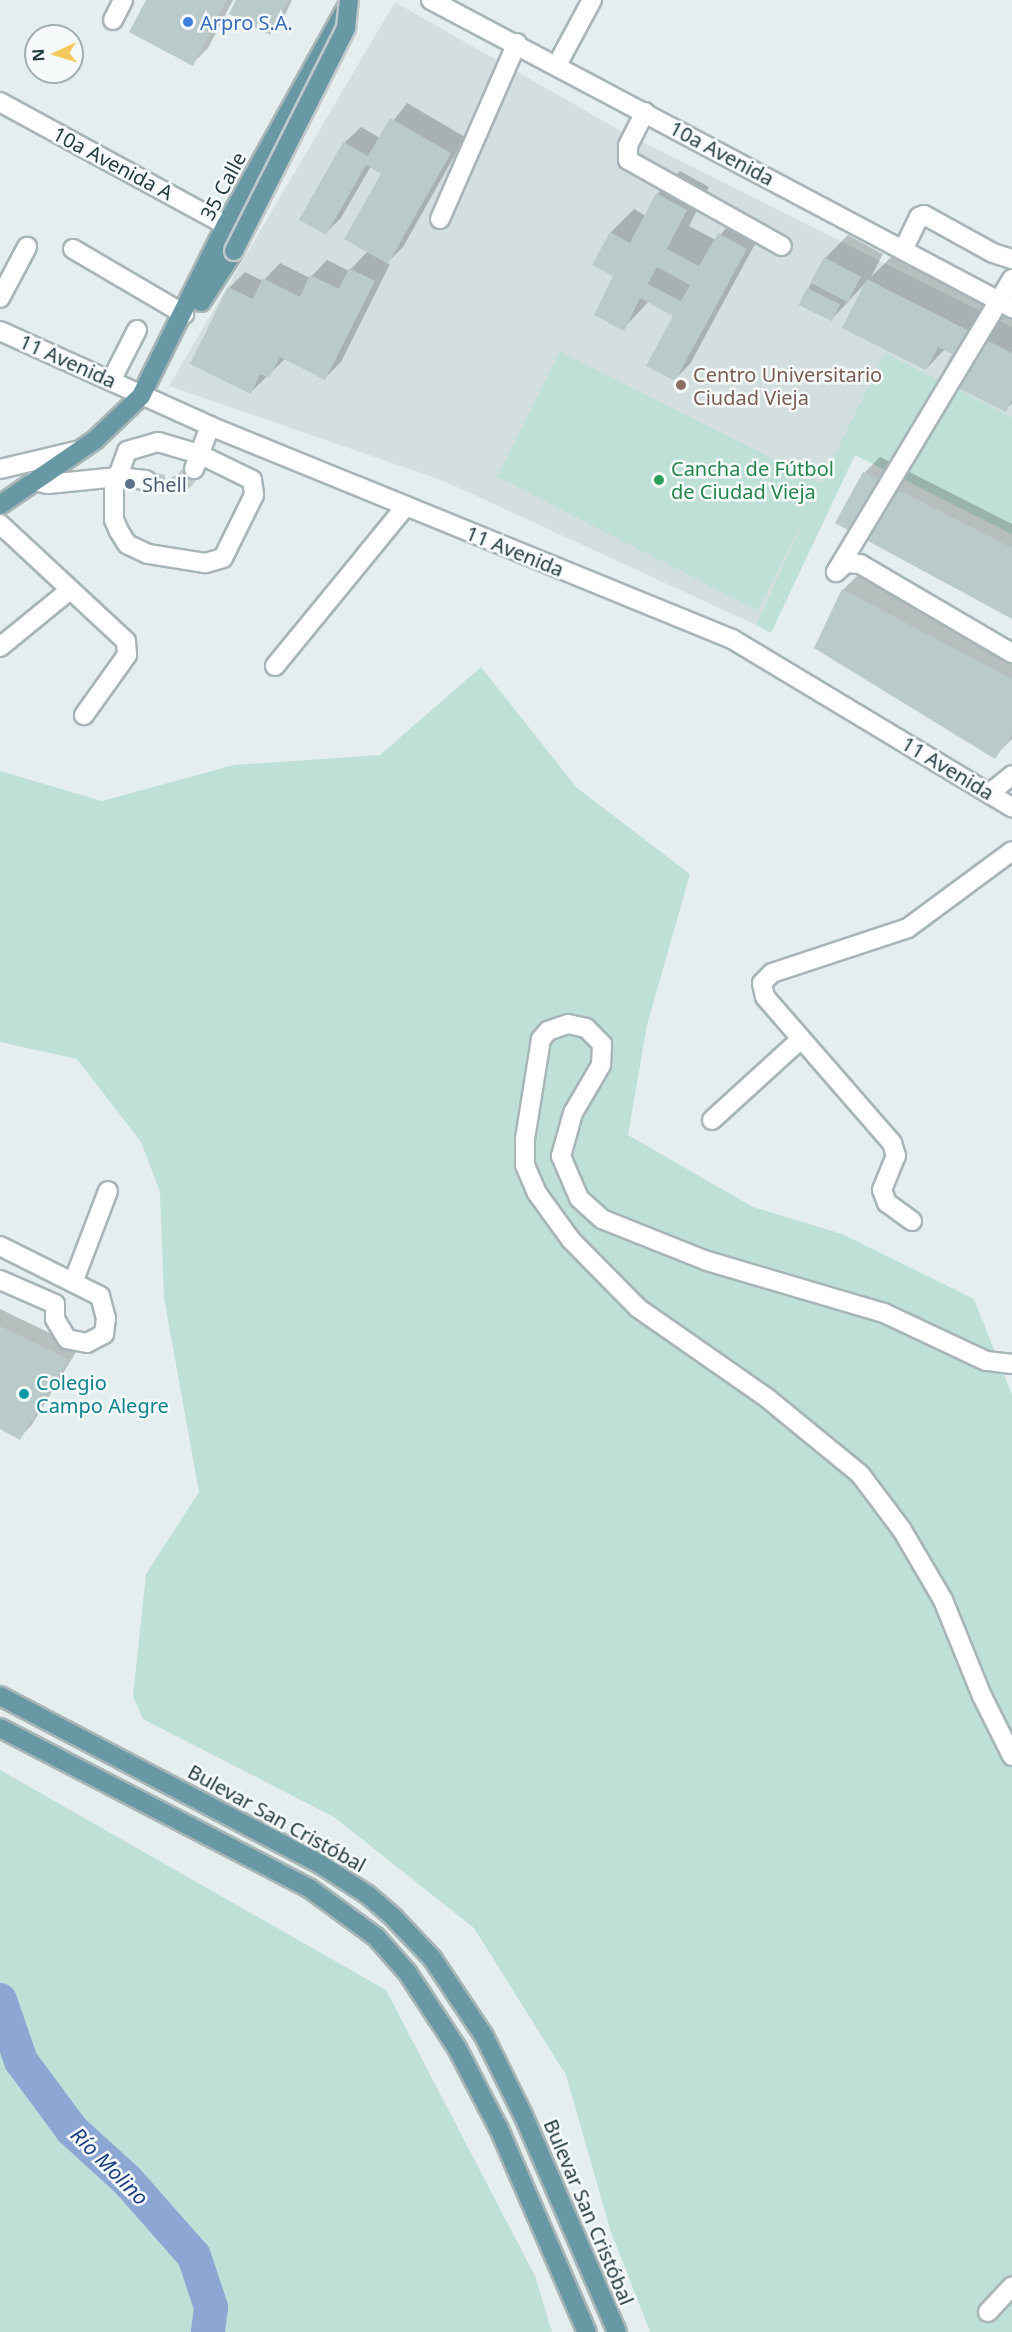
<!DOCTYPE html>
<html>
<head>
<meta charset="utf-8">
<style>
  body { margin:0 }
  #map { position:relative; width:1012px; height:2332px; overflow:hidden; background:#e5eeee; font-family:"Noto Sans",sans-serif }
  div>[style] { position:absolute }
  [style*='--x'] { left:calc(var(--x)*1px); top:calc(var(--y)*1px); width:calc(var(--w)*1px); rotate:calc(var(--a)*1deg) }
  .built>* { inset:0; background:#d3dede }
  .green>* { inset:0; background:#bee0d7 }
  .shadow>* { inset:0; background:#0003 }
  .river>* { height:34px; margin:-17px; padding:0 17px; transform-origin:17px; border-radius:17px; background:#8ca7d4 }
  .building>* { inset:0; background:#bac9c9; transform-origin:0 0 }
  .minor-tunnel>* { height:18px; margin-top:-9px; transform-origin:0; background:repeating-linear-gradient(90deg,#becacb 0 18px,transparent 0 27px) }
  .roads { filter:drop-shadow(2px 0 #a7b5b7) drop-shadow(-2px 0 #a7b5b7) drop-shadow(0 2px #a7b5b7) drop-shadow(0 -2px #a7b5b7) }
  .minor>* { height:18px; margin:-9px; padding:0 9px; transform-origin:9px; border-radius:9px; background:#fff }
  .major>* { height:18px; margin:-9px; padding:0 9px; transform-origin:9px; border-radius:9px; background:#6998a5 }
  .bridges { filter:drop-shadow(2px 0 #c1c8ca) drop-shadow(-2px 0 #c1c8ca) drop-shadow(0 2px #c1c8ca) drop-shadow(0 -2px #c1c8ca) }
  .major-bridge>* { height:18px; margin:-9px; padding:0 9px; transform-origin:9px; border-radius:9px; background:#6998a5 }
  .dots>* { width:16px; height:16px; translate:-50% -50%; box-sizing:border-box; border:3px solid #f6fafa; border-radius:50% }
  span { translate:-50% -50%; white-space:nowrap; text-align:center; line-height:1.15; -webkit-text-stroke:5px #f6fafa; paint-order:stroke }
  .shop-label { font-size:20px; color:#366cbe }
  .left { translate:0 -50%; text-align:left }
  .street-label { font-size:20px; color:#233b41 }
  .education-label { font-size:20px; color:#785e54 }
  .leisure-label { font-size:20px; color:#27864d }
  .service-label { font-size:20px; color:#4e5e75 }
  .culture-label { font-size:20px; color:#0d838f }
  .water-label { font-size:21px; color:#1b3f7f; font-style:italic }
  .north { position:absolute; left:24px; top:24px; width:60px; height:60px; box-sizing:border-box; background:#f6fafa; border:2px solid #a2aeb0; border-radius:50%; rotate:266deg; font-size:16px; font-weight:700; line-height:24px; text-align:center; color:#233b41 }
  .north::after { content:''; display:block; margin:auto; width:21px; height:27px; background:#f5ca5d; clip-path:polygon(50% 0,100% 100%,50% 72%,0 100%) }
</style>
</head>
<body>
<div id="map">
  <div class="built">
    <div style="clip-path:polygon(395px 2px,621px 131px,1012px 327px,1012px 417px,885px 354px,756px 625px,444px 481px,169px 386px)"></div>
  </div>
  <div class="green">
    <div style="clip-path:polygon(560px 351px,821px 483px,885px 353px,1012px 417px,1012px 534px,855px 455px,771px 633px,756px 625px,810px 508px,758px 610px,497px 477px)"></div>
    <div style="clip-path:polygon(481px 667px,577px 788px,690px 874px,647px 1025px,628px 1135px,753px 1207px,842px 1234px,974px 1299px,1012px 1395px,1012px 2332px,650px 2332px,610px 2229px,566px 2075px,474px 1928px,334px 1817px,143px 1719px,133px 1696px,146px 1574px,199px 1492px,164px 1298px,160px 1192px,141px 1142px,77px 1059px,0 1042px,0 771px,102px 801px,234px 765px,380px 755px)"></div>
    <div style="clip-path:polygon(0 1770px,386px 1990px,535px 2276px,552px 2332px,0 2332px)"></div>
  </div>
  <div class="shadow">
    <div style="clip-path:polygon(147px 0,233px 0,208px 48px,192px 64px)"></div>
    <div style="clip-path:polygon(238px 0,292px 0,282px 21px,270px 33px)"></div>
    <div style="clip-path:polygon(407px 103px,465px 137px,403px 247px,387px 263px,390px 264px,341px 362px,325px 378px,286px 358px,250px 393px,192px 363px,229px 288px,245px 272px,263px 281px,280px 263px,310px 278px,327px 260px,349px 271px,368px 251px,383px 173px,371px 166px,341px 218px,325px 234px,301px 219px,345px 142px,361px 127px,380px 138px)"></div>
    <div style="clip-path:polygon(680px 171px,709px 187px,689px 226px,716px 240px,735px 218px,761px 233px,690px 364px,674px 380px,675px 315px,649px 301px,623px 329px,615px 276px,594px 264px,611px 232px,634px 209px,646px 216px,657px 194px)"></div>
    <div style="clip-path:polygon(848px 235px,883px 254px,871px 277px,891px 257px,1012px 319px,1012px 403px,1005px 410px,954px 354px,945px 349px,926px 369px,868px 280px,832px 319px,808px 289px,825px 258px)"></div>
    <div style="clip-path:polygon(880px 457px,1012px 524px,1012px 617px,837px 523px,865px 472px)"></div>
    <div style="clip-path:polygon(859px 574px,1012px 655px,1012px 739px,994px 757px,816px 647px,843px 590px)"></div>
    <div style="clip-path:polygon(0 1309px,79px 1347px,31px 1426px,19px 1438px,0 1427px)"></div>
  </div>
  <div class="river">
    <div style="--x:0;--y:2000;--w:65;--a:71"></div>
    <div style="--x:21;--y:2061;--w:86;--a:53.5"></div>
    <div style="--x:72;--y:2130;--w:74;--a:42.3"></div>
    <div style="--x:127;--y:2180;--w:101;--a:48.6"></div>
    <div style="--x:194;--y:2256;--w:54;--a:71.6"></div>
    <div style="--x:211;--y:2307;--w:25;--a:97"></div>
  </div>
  <div class="building">
    <div style="clip-path:polygon(146px 0,227px 0,193px 66px,129px 32px)"></div>
    <div style="clip-path:polygon(236px 0,288px 0,270px 35px,229px 14px)"></div>
    <div style="clip-path:polygon(390px 118px,451px 153px,388px 264px,344px 239px,381px 174px,366px 165px,326px 235px,299px 220px,343px 142px,368px 156px)"></div>
    <div style="clip-path:polygon(evenodd,656px 193px,687px 210px,667px 249px,699px 266px,718px 233px,747px 249px,675px 381px,646px 366px,673px 316px,640px 298px,624px 331px,594px 315px,613px 276px,592px 265px,610px 232px,630px 243px,656px 193px,657px 267px,690px 285px,681px 301px,648px 284px,657px 267px)"></div>
    <div style="left:824px;top:257px;width:42px;height:29px;rotate:28deg"></div>
    <div style="clip-path:polygon(349px 268px,375px 281px,325px 380px,280px 357px,269px 378px,260px 374px,251px 394px,190px 364px,228px 287px,253px 299px,263px 278px,300px 297px,310px 275px,339px 289px)"></div>
    <div style="clip-path:polygon(867px 279px,1012px 353px,1012px 399px,1006px 412px,939px 378px,952px 354px,938px 347px,926px 370px,842px 328px)"></div>
    <div style="left:807px;top:288px;width:37px;height:19px;rotate:26deg"></div>
    <div style="clip-path:polygon(863px 472px,1012px 548px,1012px 619px,835px 523px)"></div>
    <div style="clip-path:polygon(842px 589px,1012px 679px,1012px 734px,995px 759px,814px 648px)"></div>
    <div style="clip-path:polygon(0 1326px,68px 1359px,20px 1440px,0 1429px)"></div>
  </div>
  <div class="minor-tunnel">
    <div style="--x:146;--y:480;--w:29;--a:12"></div>
    <div style="--x:174;--y:486;--w:9;--a:-21"></div>
    <div style="--x:182;--y:483;--w:18;--a:-49"></div>
  </div>
  <div class="roads">
    <div class="minor">
      <div style="--x:431;--y:0;--w:658;--a:27.93"></div>
      <div style="--x:113;--y:20;--w:22;--a:-63"></div>
      <div style="--x:557;--y:65;--w:74;--a:-61.7"></div>
      <div style="--x:0;--y:102;--w:257;--a:28.6"></div>
      <div style="--x:645;--y:112;--w:38;--a:117"></div>
      <div style="--x:628;--y:146;--w:14;--a:90"></div>
      <div style="--x:628;--y:160;--w:176;--a:29.2"></div>
      <div style="--x:440;--y:219;--w:192;--a:-66.4"></div>
      <div style="--x:73;--y:249;--w:129;--a:30.4"></div>
      <div style="--x:903;--y:250;--w:37;--a:-64"></div>
      <div style="--x:919;--y:217;--w:5;--a:-22"></div>
      <div style="--x:924;--y:215;--w:79;--a:28.8"></div>
      <div style="--x:993;--y:253;--w:20;--a:18"></div>
      <div style="--x:1012;--y:279;--w:342;--a:121"></div>
      <div style="--x:836;--y:572;--w:13;--a:-42"></div>
      <div style="--x:846;--y:563;--w:14;--a:4"></div>
      <div style="--x:860;--y:564;--w:176;--a:30.4"></div>
      <div style="--x:0;--y:298;--w:58;--a:-62.1"></div>
      <div style="--x:0;--y:331;--w:230;--a:24.3"></div>
      <div style="--x:210;--y:426;--w:564;--a:22.2"></div>
      <div style="--x:732;--y:639;--w:327;--a:31"></div>
      <div style="--x:112;--y:379;--w:55;--a:-63"></div>
      <div style="--x:158;--y:442;--w:43;--a:16.3"></div>
      <div style="--x:199;--y:454;--w:59;--a:26.1"></div>
      <div style="--x:252;--y:480;--w:15;--a:82"></div>
      <div style="--x:254;--y:495;--w:70;--a:116.2"></div>
      <div style="--x:223;--y:558;--w:19;--a:164"></div>
      <div style="--x:205;--y:563;--w:58;--a:-171"></div>
      <div style="--x:148;--y:554;--w:23;--a:-155"></div>
      <div style="--x:127;--y:544;--w:15;--a:-122"></div>
      <div style="--x:119;--y:531;--w:12;--a:-114"></div>
      <div style="--x:114;--y:520;--w:33;--a:-90"></div>
      <div style="--x:114;--y:487;--w:38;--a:-70"></div>
      <div style="--x:127;--y:451;--w:32;--a:-16"></div>
      <div style="--x:0;--y:469;--w:78;--a:-13.3"></div>
      <div style="--x:194;--y:469;--w:46;--a:-69.6"></div>
      <div style="--x:34;--y:481;--w:14;--a:12"></div>
      <div style="--x:48;--y:484;--w:70;--a:-5.7"></div>
      <div style="--x:118;--y:477;--w:28;--a:6"></div>
      <div style="--x:0;--y:524;--w:172;--a:42.9"></div>
      <div style="--x:126;--y:641;--w:14;--a:86"></div>
      <div style="--x:127;--y:655;--w:74;--a:125.6"></div>
      <div style="--x:0;--y:647;--w:90;--a:-39.2"></div>
      <div style="--x:275;--y:666;--w:207;--a:-50.7"></div>
      <div style="--x:990;--y:793;--w:28;--a:-39"></div>
      <div style="--x:712;--y:1120;--w:120;--a:-42.3"></div>
      <div style="--x:912;--y:1221;--w:31;--a:-144"></div>
      <div style="--x:887;--y:1203;--w:14;--a:-111"></div>
      <div style="--x:882;--y:1190;--w:37;--a:-68"></div>
      <div style="--x:896;--y:1156;--w:14;--a:-107"></div>
      <div style="--x:892;--y:1143;--w:194;--a:-131"></div>
      <div style="--x:765;--y:997;--w:14;--a:-102"></div>
      <div style="--x:762;--y:983;--w:14;--a:-45"></div>
      <div style="--x:772;--y:973;--w:143;--a:-18.3"></div>
      <div style="--x:908;--y:928;--w:129;--a:-36.5"></div>
      <div style="--x:0;--y:1246;--w:112;--a:26.6"></div>
      <div style="--x:100;--y:1296;--w:23;--a:75"></div>
      <div style="--x:106;--y:1318;--w:16;--a:97"></div>
      <div style="--x:104;--y:1334;--w:19;--a:152"></div>
      <div style="--x:87;--y:1343;--w:20;--a:-169"></div>
      <div style="--x:67;--y:1339;--w:23;--a:-121"></div>
      <div style="--x:55;--y:1319;--w:15;--a:-90"></div>
      <div style="--x:55;--y:1304;--w:60;--a:-156.4"></div>
      <div style="--x:74;--y:1280;--w:95;--a:-69.1"></div>
      <div style="--x:1012;--y:1364;--w:26;--a:-173"></div>
      <div style="--x:986;--y:1361;--w:113;--a:-154.8"></div>
      <div style="--x:884;--y:1313;--w:184;--a:-163.6"></div>
      <div style="--x:707;--y:1261;--w:113;--a:-158.2"></div>
      <div style="--x:602;--y:1219;--w:31;--a:-138"></div>
      <div style="--x:579;--y:1198;--w:46;--a:-113.2"></div>
      <div style="--x:561;--y:1156;--w:45;--a:-74.4"></div>
      <div style="--x:573;--y:1113;--w:56;--a:-59.7"></div>
      <div style="--x:601;--y:1065;--w:21;--a:-87"></div>
      <div style="--x:602;--y:1044;--w:23;--a:-135"></div>
      <div style="--x:586;--y:1028;--w:18;--a:-167"></div>
      <div style="--x:568;--y:1024;--w:21;--a:161"></div>
      <div style="--x:548;--y:1031;--w:11;--a:131"></div>
      <div style="--x:541;--y:1039;--w:101;--a:99.1"></div>
      <div style="--x:525;--y:1139;--w:26;--a:90"></div>
      <div style="--x:525;--y:1165;--w:30;--a:67"></div>
      <div style="--x:537;--y:1193;--w:58;--a:54.1"></div>
      <div style="--x:571;--y:1240;--w:95;--a:45.4"></div>
      <div style="--x:638;--y:1308;--w:157;--a:34.9"></div>
      <div style="--x:767;--y:1398;--w:120;--a:39.3"></div>
      <div style="--x:860;--y:1474;--w:70;--a:53.1"></div>
      <div style="--x:902;--y:1530;--w:81;--a:59.6"></div>
      <div style="--x:943;--y:1600;--w:104;--a:67.9"></div>
      <div style="--x:982;--y:1696;--w:67;--a:63.4"></div>
      <div style="--x:988;--y:2312;--w:35;--a:-47"></div>
    </div>
    <div class="major">
      <div style="--x:201;--y:302;--w:61;--a:-57.1"></div>
      <div style="--x:0;--y:505;--w:115;--a:-34.4"></div>
      <div style="--x:95;--y:440;--w:64;--a:-43.7"></div>
      <div style="--x:141;--y:396;--w:191;--a:-63.6"></div>
      <div style="--x:226;--y:225;--w:252;--a:-61"></div>
      <div style="--x:0;--y:1696;--w:361;--a:27.7"></div>
      <div style="--x:320;--y:1864;--w:57;--a:32.9"></div>
      <div style="--x:368;--y:1895;--w:35;--a:41"></div>
      <div style="--x:394;--y:1918;--w:55;--a:46.5"></div>
      <div style="--x:432;--y:1958;--w:94;--a:56.3"></div>
      <div style="--x:484;--y:2036;--w:90;--a:63.7"></div>
      <div style="--x:524;--y:2117;--w:234;--a:66.6"></div>
      <div style="--x:0;--y:1728;--w:348;--a:27.4"></div>
      <div style="--x:309;--y:1888;--w:83;--a:36.2"></div>
      <div style="--x:376;--y:1937;--w:47;--a:48.5"></div>
      <div style="--x:407;--y:1972;--w:91;--a:56.7"></div>
      <div style="--x:457;--y:2048;--w:91;--a:62.6"></div>
      <div style="--x:499;--y:2129;--w:221;--a:66.6"></div>
    </div>
  </div>
  <div class="bridges">
    <div class="major-bridge">
      <div style="--x:234;--y:251;--w:250;--a:-63.3"></div>
      <div style="--x:346;--y:28;--w:28;--a:-84"></div>
    </div>
  </div>
  <div class="dots">
    <div style="left:188px;top:22px;background:#3f7fe0"></div>
    <div style="left:681px;top:385px;background:#8d6e63"></div>
    <div style="left:659px;top:480px;background:#2e9e5b"></div>
    <div style="left:130px;top:484px;background:#5c6f8a"></div>
    <div style="left:24px;top:1394px;background:#0f9aa8"></div>
  </div>
  <div class="shop-label">
    <span class="left" style="left:200px;top:22px">Arpro S.A.</span>
  </div>
  <div class="street-label">
    <span style="left:722px;top:153px;rotate:28deg">10a Avenida</span>
    <span style="left:113px;top:163px;rotate:28deg">10a Avenida A</span>
    <span style="left:223px;top:186px;rotate:-62deg">35 Calle</span>
    <span style="left:68px;top:361px;rotate:24deg">11 Avenida</span>
    <span style="left:515px;top:551px;rotate:22deg">11 Avenida</span>
    <span style="left:948px;top:768px;rotate:31deg">11 Avenida</span>
    <span style="left:277px;top:1818px;rotate:29deg">Bulevar San Cristóbal</span>
    <span style="left:589px;top:2212px;rotate:67deg">Bulevar San Cristóbal</span>
  </div>
  <div class="education-label">
    <span class="left" style="left:693px;top:386px">Centro Universitario<br>Ciudad Vieja</span>
  </div>
  <div class="leisure-label">
    <span class="left" style="left:671px;top:480px">Cancha de Fútbol<br>de Ciudad Vieja</span>
  </div>
  <div class="service-label">
    <span class="left" style="left:142px;top:484px">Shell</span>
  </div>
  <div class="culture-label">
    <span class="left" style="left:36px;top:1394px">Colegio<br>Campo Alegre</span>
  </div>
  <div class="water-label">
    <span style="left:110px;top:2166px;rotate:45deg">Río Molino</span>
  </div>
  <div class="north">N</div>
</div>
</body>
</html>
